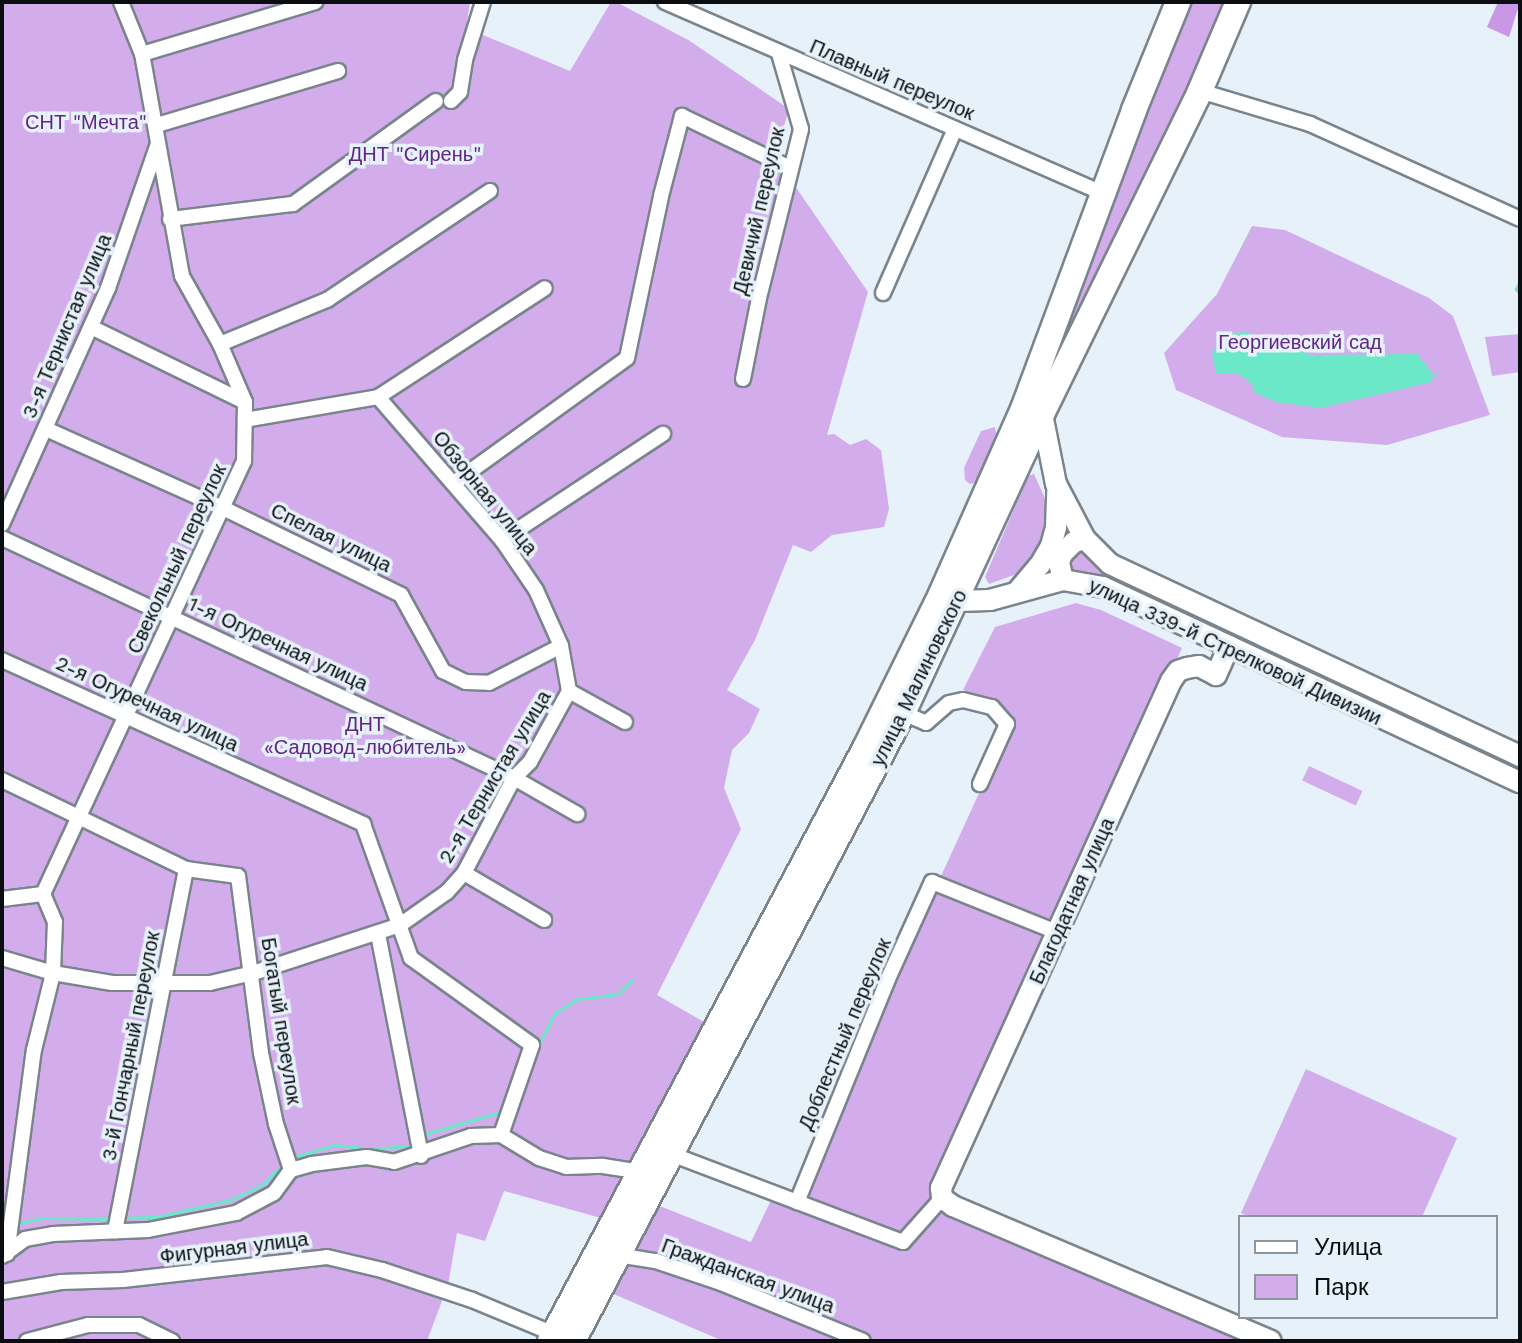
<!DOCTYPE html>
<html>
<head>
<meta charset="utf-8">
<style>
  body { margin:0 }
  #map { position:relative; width:1522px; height:1343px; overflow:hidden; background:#e6f1fa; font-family:"Work Sans",sans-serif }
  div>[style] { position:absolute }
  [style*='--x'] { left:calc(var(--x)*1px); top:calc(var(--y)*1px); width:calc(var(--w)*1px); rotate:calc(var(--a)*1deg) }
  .green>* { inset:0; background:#d3aceb; transform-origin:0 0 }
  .forest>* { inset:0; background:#c897e6 }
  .water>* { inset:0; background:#6be8c8 }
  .stream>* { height:3px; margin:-1.5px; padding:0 1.5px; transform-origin:1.5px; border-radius:1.5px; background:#6be8c8 }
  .roads { filter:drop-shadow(2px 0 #7a848c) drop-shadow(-2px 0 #7a848c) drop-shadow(0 2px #7a848c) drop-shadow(0 -2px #7a848c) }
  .street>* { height:14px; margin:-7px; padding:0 7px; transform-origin:7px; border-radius:7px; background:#fff }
  .secondary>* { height:20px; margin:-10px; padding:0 10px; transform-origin:10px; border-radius:10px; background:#fff }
  .highway>* { height:24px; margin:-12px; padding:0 12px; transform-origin:12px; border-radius:12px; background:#fff }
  span { translate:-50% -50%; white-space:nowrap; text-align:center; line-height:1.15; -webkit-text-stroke:7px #e6f1fa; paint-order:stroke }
  .street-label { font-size:20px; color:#0a0e10 }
  .park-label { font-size:20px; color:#622681 }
  .frame { position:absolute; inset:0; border:4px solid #0a0e10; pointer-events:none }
  .legend { position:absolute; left:1238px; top:1215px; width:260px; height:104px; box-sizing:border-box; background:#e6f1fa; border:2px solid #8e969c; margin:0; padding:10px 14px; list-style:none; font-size:24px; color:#0a0e10 }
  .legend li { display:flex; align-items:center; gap:16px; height:40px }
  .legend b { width:40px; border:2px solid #8e969c }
</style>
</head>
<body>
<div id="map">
  <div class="green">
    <div style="clip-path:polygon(2px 2px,470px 2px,466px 28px,570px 71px,611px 2px,616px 2px,690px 41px,789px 109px,775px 157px,868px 292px,827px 435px,834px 434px,850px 445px,866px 439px,881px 450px,889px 509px,884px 527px,832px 535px,811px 552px,793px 545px,755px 640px,727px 690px,760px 709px,749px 733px,732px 750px,724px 788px,741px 829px,657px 995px,704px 1022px,601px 1218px,504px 1191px,485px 1241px,457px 1233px,448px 1285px,427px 1341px,2px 1341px)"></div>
    <div style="clip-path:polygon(1191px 2px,1229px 2px,1197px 75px,1056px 360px,1052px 358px)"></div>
    <div style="clip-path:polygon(1252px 226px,1285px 230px,1429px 298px,1453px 316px,1490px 415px,1387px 445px,1282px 437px,1176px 390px,1164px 353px,1217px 294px)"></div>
    <div style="clip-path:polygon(1520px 334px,1520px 372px,1492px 376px,1485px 337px)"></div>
    <div style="clip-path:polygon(995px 427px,997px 437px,977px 482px,970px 484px,965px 480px,964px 468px,981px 431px)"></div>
    <div style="clip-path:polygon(1034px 474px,1048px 505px,1047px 541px,1025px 571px,989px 584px,985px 577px,1028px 476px)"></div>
    <div style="clip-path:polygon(1077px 549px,1105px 573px,1358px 696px,1103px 577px,1067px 570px)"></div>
    <div style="clip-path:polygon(1076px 603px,1101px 610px,1182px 648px,935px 1200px,1258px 1341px,723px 1341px,609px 1292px,657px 1205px,751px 1242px,773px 1196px,799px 1207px,871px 1029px,1013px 719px,996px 704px,963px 690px,995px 627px)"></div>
    <div style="left:1309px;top:766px;width:59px;height:16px;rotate:25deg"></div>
    <div style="clip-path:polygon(1306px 1069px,1457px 1138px,1422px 1217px,1249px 1217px,1241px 1213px)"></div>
  </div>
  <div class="forest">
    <div style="clip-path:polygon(1498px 2px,1520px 2px,1509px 37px,1487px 27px)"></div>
  </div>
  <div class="water">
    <div style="clip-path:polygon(1246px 332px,1311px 355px,1417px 354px,1430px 370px,1432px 382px,1320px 408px,1276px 402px,1255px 393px,1252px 384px,1239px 374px,1216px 373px,1212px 354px,1224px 334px)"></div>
  </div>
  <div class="stream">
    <div style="--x:1520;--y:281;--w:9;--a:117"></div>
    <div style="--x:1516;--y:289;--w:6;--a:51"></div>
    <div style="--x:1431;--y:375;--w:5;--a:-11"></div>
    <div style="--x:538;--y:1046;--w:36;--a:-63"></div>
    <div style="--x:554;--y:1014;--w:27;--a:-33"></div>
    <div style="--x:577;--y:999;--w:41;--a:-7"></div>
    <div style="--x:618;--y:994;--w:20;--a:-45"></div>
    <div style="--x:424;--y:1138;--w:6;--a:-51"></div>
    <div style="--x:428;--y:1133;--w:78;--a:-16.3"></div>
    <div style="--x:294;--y:1157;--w:43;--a:-16.3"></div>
    <div style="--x:335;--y:1145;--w:38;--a:6"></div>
    <div style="--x:373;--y:1149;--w:43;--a:-5.3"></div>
    <div style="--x:122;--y:1218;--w:34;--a:-2"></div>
    <div style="--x:156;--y:1217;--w:76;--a:-12.9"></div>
    <div style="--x:230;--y:1200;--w:35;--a:-25"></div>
    <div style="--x:262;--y:1185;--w:31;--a:-45"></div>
    <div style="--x:15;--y:1224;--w:27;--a:-13"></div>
    <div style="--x:41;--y:1218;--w:70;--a:0.8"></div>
  </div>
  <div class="roads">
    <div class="street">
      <div style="--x:665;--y:2;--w:478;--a:23.6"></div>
      <div style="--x:142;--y:54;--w:181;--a:-16.7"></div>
      <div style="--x:1200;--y:91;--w:115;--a:16.7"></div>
      <div style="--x:1310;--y:124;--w:230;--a:24.3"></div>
      <div style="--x:451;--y:101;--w:13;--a:-45"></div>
      <div style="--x:460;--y:92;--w:32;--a:-81"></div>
      <div style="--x:465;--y:60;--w:61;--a:-72.8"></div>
      <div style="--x:157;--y:125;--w:189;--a:-16.6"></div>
      <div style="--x:170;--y:219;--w:124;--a:-7"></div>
      <div style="--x:293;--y:204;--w:176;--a:-35.8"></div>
      <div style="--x:883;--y:293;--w:179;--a:-66.3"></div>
      <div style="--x:91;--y:327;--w:171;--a:26"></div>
      <div style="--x:220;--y:344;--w:116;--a:-22.4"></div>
      <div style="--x:327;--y:300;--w:196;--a:-33.8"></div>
      <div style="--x:743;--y:379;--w:83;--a:-78.8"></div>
      <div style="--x:759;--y:298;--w:174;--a:-76"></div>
      <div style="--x:801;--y:129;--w:78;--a:-106.3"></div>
      <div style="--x:378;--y:397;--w:199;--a:-33.1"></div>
      <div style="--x:245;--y:420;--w:135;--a:-9.8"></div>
      <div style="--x:378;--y:397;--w:189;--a:49.1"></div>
      <div style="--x:502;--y:540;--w:60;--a:55.8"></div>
      <div style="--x:536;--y:590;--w:61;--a:65.9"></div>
      <div style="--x:561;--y:646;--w:46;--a:79.9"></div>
      <div style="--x:569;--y:691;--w:64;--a:29"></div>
      <div style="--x:46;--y:429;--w:194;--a:24.1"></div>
      <div style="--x:223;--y:508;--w:198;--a:26"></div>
      <div style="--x:401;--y:595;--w:87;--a:61.1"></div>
      <div style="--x:443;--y:671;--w:25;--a:26"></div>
      <div style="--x:466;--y:682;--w:23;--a:2"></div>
      <div style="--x:489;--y:683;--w:81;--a:-27.2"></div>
      <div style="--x:454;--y:483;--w:213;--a:-35.8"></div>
      <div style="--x:627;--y:358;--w:166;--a:-78.1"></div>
      <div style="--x:661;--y:196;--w:83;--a:-75.3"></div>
      <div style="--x:682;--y:116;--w:120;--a:25.7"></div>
      <div style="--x:2;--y:524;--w:259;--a:-65.8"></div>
      <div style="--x:108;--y:288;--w:152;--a:-70.9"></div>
      <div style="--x:2;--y:538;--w:565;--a:25.11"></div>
      <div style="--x:514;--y:778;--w:73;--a:29.7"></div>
      <div style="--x:502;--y:540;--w:193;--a:-33.4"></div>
      <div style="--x:2;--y:660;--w:397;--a:24.4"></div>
      <div style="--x:363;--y:824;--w:142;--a:70.3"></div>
      <div style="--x:411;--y:958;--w:149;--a:35.7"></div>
      <div style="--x:532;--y:1045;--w:95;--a:109"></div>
      <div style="--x:903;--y:713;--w:25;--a:23"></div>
      <div style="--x:926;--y:723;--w:30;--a:-41"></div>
      <div style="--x:949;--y:703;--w:14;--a:-12"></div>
      <div style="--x:963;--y:700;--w:30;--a:14"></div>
      <div style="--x:992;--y:707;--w:23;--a:49"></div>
      <div style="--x:1007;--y:724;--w:66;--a:114.2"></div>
      <div style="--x:2;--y:780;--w:204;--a:25.8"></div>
      <div style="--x:186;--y:869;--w:52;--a:7.7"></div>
      <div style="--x:238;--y:876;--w:178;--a:82.6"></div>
      <div style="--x:261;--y:1053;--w:73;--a:78.1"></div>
      <div style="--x:276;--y:1124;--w:48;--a:71.9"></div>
      <div style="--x:464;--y:873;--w:93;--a:30.4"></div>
      <div style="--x:43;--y:894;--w:477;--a:-65.1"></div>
      <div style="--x:244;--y:461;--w:59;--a:-89"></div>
      <div style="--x:245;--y:402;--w:63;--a:-113.3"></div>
      <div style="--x:220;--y:344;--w:78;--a:-119.2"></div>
      <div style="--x:182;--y:276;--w:226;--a:-100.2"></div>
      <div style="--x:142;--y:54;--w:56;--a:-112"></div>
      <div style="--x:2;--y:899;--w:41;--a:-7"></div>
      <div style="--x:378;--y:934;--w:226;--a:79"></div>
      <div style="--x:2;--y:958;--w:53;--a:16.4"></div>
      <div style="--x:53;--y:973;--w:60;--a:9.6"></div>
      <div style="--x:112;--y:983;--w:98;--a:0"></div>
      <div style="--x:210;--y:983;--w:44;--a:-13.1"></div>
      <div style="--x:253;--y:973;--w:155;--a:-18.1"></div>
      <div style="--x:400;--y:925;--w:57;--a:-35.1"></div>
      <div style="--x:447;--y:892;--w:25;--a:-48"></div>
      <div style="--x:464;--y:873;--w:107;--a:-62.2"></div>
      <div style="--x:514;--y:778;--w:23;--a:-45"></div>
      <div style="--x:530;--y:762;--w:81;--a:-61.2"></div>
      <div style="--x:671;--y:1154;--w:248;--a:20.8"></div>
      <div style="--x:903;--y:1242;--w:59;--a:-48.4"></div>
      <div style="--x:797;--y:1202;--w:239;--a:-67.8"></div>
      <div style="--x:887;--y:981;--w:109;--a:-65.6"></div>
      <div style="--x:932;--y:882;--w:137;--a:21.9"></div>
      <div style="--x:115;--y:1231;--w:369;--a:-78.9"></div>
      <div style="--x:7;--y:1254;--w:206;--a:-82.5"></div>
      <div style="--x:34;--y:1050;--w:79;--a:-76.1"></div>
      <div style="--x:53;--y:973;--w:51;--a:-87.8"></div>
      <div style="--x:55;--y:922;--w:30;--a:-113"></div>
      <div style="--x:617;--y:1255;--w:39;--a:9"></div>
      <div style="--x:656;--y:1261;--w:69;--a:18.7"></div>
      <div style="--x:721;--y:1283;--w:153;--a:22.2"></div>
      <div style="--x:2;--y:1256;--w:29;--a:-36"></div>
      <div style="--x:25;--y:1239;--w:28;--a:-10"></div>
      <div style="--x:53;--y:1234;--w:95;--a:-2.4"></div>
      <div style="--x:148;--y:1230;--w:90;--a:-10.9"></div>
      <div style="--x:236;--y:1213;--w:43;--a:-27.8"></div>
      <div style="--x:274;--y:1193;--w:29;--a:-54"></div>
      <div style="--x:291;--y:1170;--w:22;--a:-16"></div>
      <div style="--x:312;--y:1164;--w:55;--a:-7.3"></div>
      <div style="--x:367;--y:1157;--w:27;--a:10"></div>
      <div style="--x:394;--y:1162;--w:81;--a:-18.7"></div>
      <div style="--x:471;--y:1136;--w:30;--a:-2"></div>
      <div style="--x:501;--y:1135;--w:44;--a:31.2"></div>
      <div style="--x:539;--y:1158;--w:28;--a:18"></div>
      <div style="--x:566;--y:1167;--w:37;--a:-2"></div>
      <div style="--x:603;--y:1166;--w:38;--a:9"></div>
      <div style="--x:2;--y:1292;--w:60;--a:-9.6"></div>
      <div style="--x:61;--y:1282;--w:62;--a:-1.8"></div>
      <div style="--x:123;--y:1280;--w:205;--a:-6.4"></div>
      <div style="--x:327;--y:1257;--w:57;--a:13.3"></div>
      <div style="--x:382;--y:1270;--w:95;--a:18.4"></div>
      <div style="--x:472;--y:1300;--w:89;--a:22.5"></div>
      <div style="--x:27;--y:1341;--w:63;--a:-14.7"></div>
      <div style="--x:88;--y:1325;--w:51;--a:0"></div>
      <div style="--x:139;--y:1325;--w:37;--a:26"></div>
    </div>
    <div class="secondary">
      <div style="--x:1042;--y:414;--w:71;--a:78.7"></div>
      <div style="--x:1056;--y:484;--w:62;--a:62.2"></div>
      <div style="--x:1085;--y:539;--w:35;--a:45"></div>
      <div style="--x:1110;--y:564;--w:453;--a:25.1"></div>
      <div style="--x:1063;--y:580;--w:18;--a:-103"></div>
      <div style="--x:1059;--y:562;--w:9;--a:-69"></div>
      <div style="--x:1062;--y:554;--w:17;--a:-45"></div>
      <div style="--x:1074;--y:542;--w:11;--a:-15"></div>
      <div style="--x:1017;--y:592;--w:35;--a:-50"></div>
      <div style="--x:1040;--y:565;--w:22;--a:-60"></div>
      <div style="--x:1051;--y:546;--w:20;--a:-75"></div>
      <div style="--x:1056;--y:527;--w:35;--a:-88"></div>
      <div style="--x:944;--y:595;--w:15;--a:23"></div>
      <div style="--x:958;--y:601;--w:32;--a:-2"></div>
      <div style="--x:990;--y:600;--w:76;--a:-15.3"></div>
      <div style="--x:1063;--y:580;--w:41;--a:9.9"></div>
      <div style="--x:1103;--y:587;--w:460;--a:25.1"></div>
      <div style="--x:1229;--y:646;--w:32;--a:114"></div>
      <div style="--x:1216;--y:675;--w:19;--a:-152"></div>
      <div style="--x:1199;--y:666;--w:12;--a:171"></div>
      <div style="--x:1187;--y:668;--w:9;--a:162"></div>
      <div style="--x:1178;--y:671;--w:12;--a:125"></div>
      <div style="--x:1171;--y:681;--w:557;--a:114.4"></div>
      <div style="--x:941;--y:1188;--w:10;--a:84"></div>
      <div style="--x:942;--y:1198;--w:14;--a:36"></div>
      <div style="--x:953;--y:1206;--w:345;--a:23"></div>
    </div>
    <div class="highway">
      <div style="--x:550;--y:1341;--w:669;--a:-62.02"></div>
      <div style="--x:864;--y:750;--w:174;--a:-63.7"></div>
      <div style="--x:941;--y:594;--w:202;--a:-66.1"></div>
      <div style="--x:1023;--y:409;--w:319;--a:-69.6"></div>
      <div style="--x:1134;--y:110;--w:117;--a:-67.8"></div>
      <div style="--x:573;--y:1341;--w:709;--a:-62.28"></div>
      <div style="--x:903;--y:713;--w:330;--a:-65.1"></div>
      <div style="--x:1042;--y:414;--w:360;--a:-63.9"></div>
      <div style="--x:1200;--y:91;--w:97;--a:-66.9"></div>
    </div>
  </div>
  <div class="street-label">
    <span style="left:892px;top:80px;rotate:23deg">Плавный переулок</span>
    <span style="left:759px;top:211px;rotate:-77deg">Девичий переулок</span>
    <span style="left:67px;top:326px;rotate:-67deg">3-я Тернистая улица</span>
    <span style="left:485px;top:493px;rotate:51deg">Обзорная улица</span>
    <span style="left:331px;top:538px;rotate:26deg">Спелая улица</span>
    <span style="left:177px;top:559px;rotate:-65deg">Свекольный переулок</span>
    <span style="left:278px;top:644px;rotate:25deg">1-я Огуречная улица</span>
    <span style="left:1235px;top:652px;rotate:25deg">улица 339-й Стрелковой Дивизии</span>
    <span style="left:919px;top:678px;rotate:-64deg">улица Малиновского</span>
    <span style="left:147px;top:704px;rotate:25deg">2-я Огуречная улица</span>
    <span style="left:495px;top:777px;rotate:-59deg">2-я Тернистая улица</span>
    <span style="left:1072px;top:901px;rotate:-66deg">Благодатная улица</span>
    <span style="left:281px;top:1021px;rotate:81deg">Богатый переулок</span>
    <span style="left:845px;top:1034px;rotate:-67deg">Доблестный переулок</span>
    <span style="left:131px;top:1046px;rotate:-79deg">3-й Гончарный переулок</span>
    <span style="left:234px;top:1248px;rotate:-7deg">Фигурная улица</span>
    <span style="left:748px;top:1276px;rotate:20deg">Гражданская улица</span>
  </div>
  <div class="park-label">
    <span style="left:86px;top:122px">СНТ "Мечта"</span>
    <span style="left:415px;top:154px">ДНТ "Сирень"</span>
    <span style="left:1300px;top:342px">Георгиевский сад</span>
    <span style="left:365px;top:736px">ДНТ<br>«Садовод-любитель»</span>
  </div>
  <div class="frame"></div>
  <ul class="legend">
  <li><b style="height:10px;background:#fff"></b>Улица</li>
  <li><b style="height:22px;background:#d3aceb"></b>Парк</li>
  </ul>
</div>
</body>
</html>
